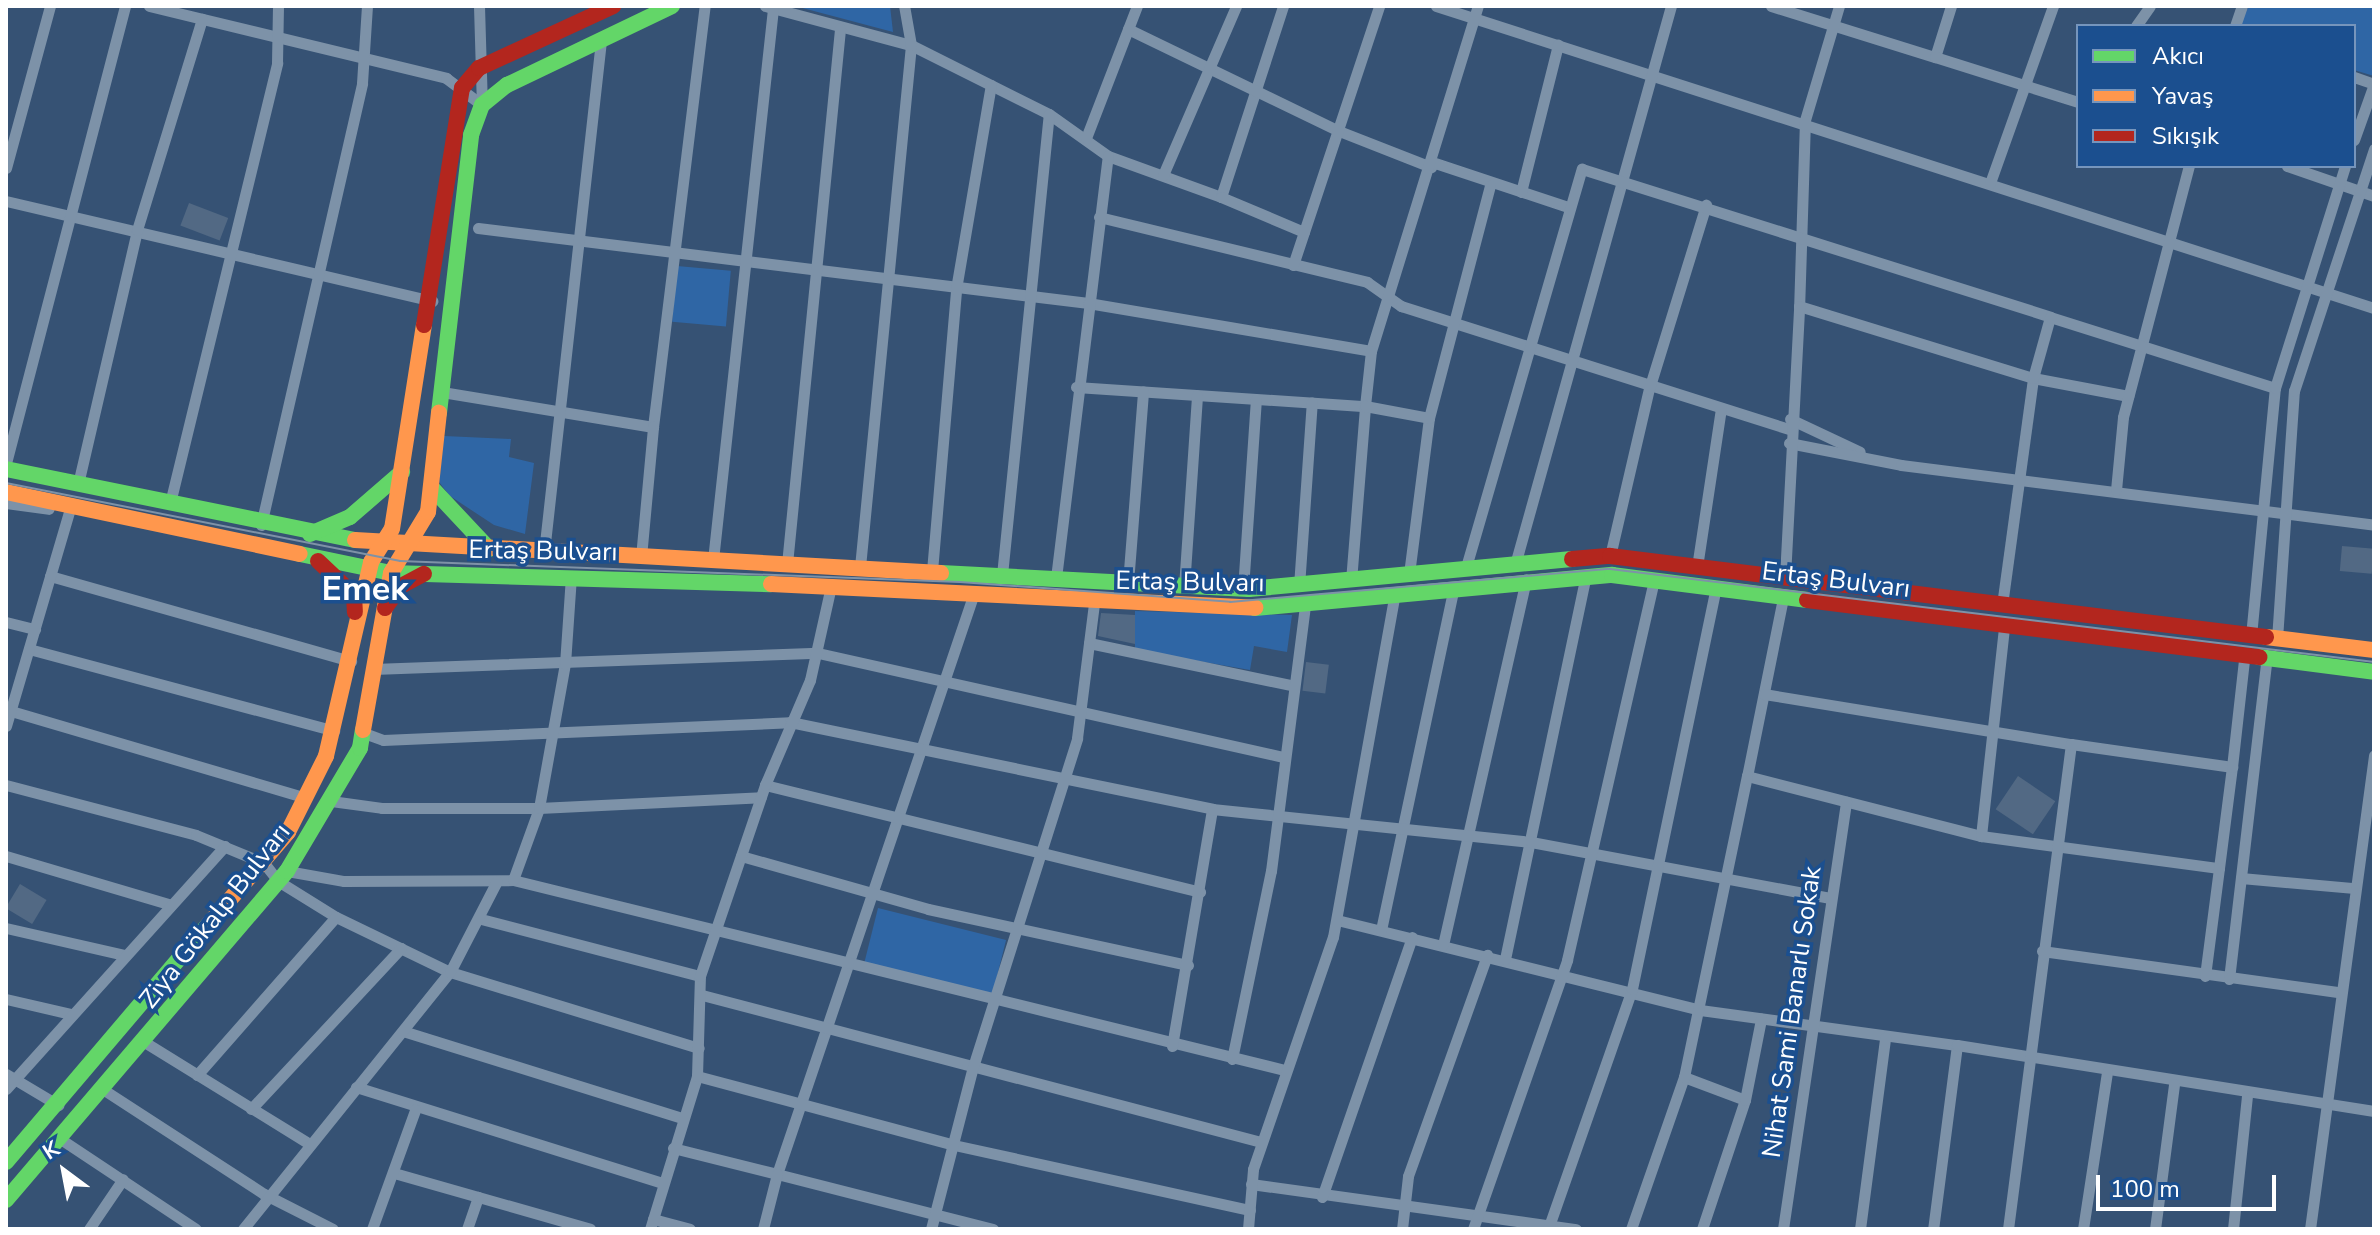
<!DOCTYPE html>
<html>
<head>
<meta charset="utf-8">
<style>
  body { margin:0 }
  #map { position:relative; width:2380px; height:1235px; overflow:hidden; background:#365274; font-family:"Nunito Sans",sans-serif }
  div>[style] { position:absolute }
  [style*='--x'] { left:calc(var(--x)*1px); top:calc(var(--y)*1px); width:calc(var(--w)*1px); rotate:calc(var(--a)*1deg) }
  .green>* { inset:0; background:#2f66a5; transform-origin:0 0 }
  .building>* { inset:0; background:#526984; transform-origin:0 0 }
  .street>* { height:11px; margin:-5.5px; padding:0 5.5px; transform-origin:5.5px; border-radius:5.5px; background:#7d92a8 }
  .fast>* { height:16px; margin:-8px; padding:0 8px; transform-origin:8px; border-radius:8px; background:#63d668 }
  .slow>* { height:16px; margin:-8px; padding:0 8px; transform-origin:8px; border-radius:8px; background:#ff974d }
  .jam>* { height:16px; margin:-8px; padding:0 8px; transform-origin:8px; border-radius:8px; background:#b3261e }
  .tram>* { height:2px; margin:-1px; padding:0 1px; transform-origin:1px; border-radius:1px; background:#7e92a7 }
  span { translate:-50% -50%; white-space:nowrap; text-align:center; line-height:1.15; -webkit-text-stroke:7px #1b4f8f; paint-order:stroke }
  .street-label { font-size:26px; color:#fff }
  .district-label { font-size:34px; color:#fff; font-weight:700 }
  .frame { position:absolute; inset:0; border:8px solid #fff; pointer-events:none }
  .legend { position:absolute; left:2076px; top:24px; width:280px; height:144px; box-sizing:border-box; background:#1b4f8f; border:2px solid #7695bc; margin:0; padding:10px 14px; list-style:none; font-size:24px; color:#fff }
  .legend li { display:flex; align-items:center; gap:16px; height:40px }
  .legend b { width:40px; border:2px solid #7695bc }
  .north { position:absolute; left:24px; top:1131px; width:80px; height:80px; -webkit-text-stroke:6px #1b4f8f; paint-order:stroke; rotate:328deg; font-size:22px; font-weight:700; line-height:32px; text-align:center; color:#fff }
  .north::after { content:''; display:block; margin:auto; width:28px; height:36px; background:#fff; clip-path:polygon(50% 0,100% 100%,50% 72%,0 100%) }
  .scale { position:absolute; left:2096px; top:1175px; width:180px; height:36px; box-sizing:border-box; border:4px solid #fff; border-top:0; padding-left:10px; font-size:24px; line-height:28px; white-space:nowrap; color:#fff; -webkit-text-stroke:6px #1b4f8f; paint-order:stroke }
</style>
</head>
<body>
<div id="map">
  <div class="green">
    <div style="clip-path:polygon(795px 6px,890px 6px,893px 32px)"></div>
    <div style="clip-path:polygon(2249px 6px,2374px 6px,2374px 76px,2354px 70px,2354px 26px,2238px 26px)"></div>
    <div style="left:677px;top:266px;width:54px;height:56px;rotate:5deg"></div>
    <div style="clip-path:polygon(444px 436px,511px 439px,509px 457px,534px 463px,525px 534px,494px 525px,450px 496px,439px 482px)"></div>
    <div style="clip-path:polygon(1135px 611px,1292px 615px,1287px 652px,1254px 646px,1250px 670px,1135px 650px)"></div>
    <div style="left:878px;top:908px;width:132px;height:58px;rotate:14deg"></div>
  </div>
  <div class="building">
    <div style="left:189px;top:203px;width:42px;height:24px;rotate:21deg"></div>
    <div style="left:2342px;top:546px;width:32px;height:25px;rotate:5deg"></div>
    <div style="clip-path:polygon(1101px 613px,1135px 615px,1135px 644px,1098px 636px)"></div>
    <div style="left:1306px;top:662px;width:23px;height:29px;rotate:7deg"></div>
    <div style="left:2018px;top:776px;width:45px;height:40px;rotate:34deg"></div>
    <div style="left:20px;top:884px;width:31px;height:28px;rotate:31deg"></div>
  </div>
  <div class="street">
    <div style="--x:149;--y:6;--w:306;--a:13.6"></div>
    <div style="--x:446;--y:78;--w:45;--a:36.9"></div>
    <div style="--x:479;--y:6;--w:99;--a:88.3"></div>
    <div style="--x:765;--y:6;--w:151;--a:15"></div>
    <div style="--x:911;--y:45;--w:154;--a:26.6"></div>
    <div style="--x:1049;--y:114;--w:72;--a:35.4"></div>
    <div style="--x:1108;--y:156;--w:120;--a:19.9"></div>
    <div style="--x:1221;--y:197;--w:201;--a:-72"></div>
    <div style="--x:1436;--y:6;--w:985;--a:17.85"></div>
    <div style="--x:1771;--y:6;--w:172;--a:17.3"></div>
    <div style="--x:1839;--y:6;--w:119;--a:106.6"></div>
    <div style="--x:1805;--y:120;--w:186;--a:91.8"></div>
    <div style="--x:1799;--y:306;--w:245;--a:17.1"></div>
    <div style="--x:2033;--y:378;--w:97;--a:10.7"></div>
    <div style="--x:1951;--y:6;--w:53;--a:107.4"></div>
    <div style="--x:1935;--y:57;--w:150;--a:17.5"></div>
    <div style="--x:2136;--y:26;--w:24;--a:-55"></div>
    <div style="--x:2235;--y:26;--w:21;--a:-71"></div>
    <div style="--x:1128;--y:29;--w:234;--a:25.8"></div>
    <div style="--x:1339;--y:131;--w:99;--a:21.4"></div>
    <div style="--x:2354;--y:77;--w:21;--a:19"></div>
    <div style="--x:1086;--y:138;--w:142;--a:-68.9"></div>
    <div style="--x:2354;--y:140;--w:59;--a:-70.3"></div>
    <div style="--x:1432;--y:162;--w:140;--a:18.3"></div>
    <div style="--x:2287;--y:166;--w:92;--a:19"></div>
    <div style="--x:6;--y:168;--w:168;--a:-74.8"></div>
    <div style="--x:1163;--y:175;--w:184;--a:-66.6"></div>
    <div style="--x:1990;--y:183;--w:188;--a:-70.4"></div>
    <div style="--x:1521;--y:192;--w:152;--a:-75.9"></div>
    <div style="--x:1221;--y:197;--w:90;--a:22.9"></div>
    <div style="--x:6;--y:201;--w:438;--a:13.2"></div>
    <div style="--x:1099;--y:217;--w:276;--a:13.6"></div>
    <div style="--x:1367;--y:282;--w:42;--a:35.2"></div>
    <div style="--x:1401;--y:306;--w:407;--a:17.6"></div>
    <div style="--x:478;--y:228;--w:615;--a:7.01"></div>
    <div style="--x:1088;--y:303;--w:287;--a:9.6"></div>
    <div style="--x:1371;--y:351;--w:361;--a:-72.8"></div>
    <div style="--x:1293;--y:265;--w:273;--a:-71.6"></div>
    <div style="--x:1076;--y:387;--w:290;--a:3.8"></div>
    <div style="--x:1365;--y:406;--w:55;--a:-83.8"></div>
    <div style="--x:442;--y:392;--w:214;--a:9.4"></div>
    <div style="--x:653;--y:427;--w:424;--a:-83"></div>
    <div style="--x:1790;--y:419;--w:77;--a:25.2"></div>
    <div style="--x:1789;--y:443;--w:114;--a:11.1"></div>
    <div style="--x:1901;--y:465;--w:477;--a:7.2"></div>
    <div style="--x:6;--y:463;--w:472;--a:-75.4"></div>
    <div style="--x:78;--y:484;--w:261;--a:-76.9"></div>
    <div style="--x:137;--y:230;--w:221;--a:-72.9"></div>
    <div style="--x:2116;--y:490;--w:73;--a:-84.5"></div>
    <div style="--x:2123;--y:417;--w:260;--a:-75.3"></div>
    <div style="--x:6;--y:503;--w:43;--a:7.9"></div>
    <div style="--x:170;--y:503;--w:453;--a:-76.3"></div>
    <div style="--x:277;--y:63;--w:57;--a:-89"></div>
    <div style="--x:261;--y:525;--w:453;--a:-77.1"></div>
    <div style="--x:362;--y:83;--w:77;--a:-86.3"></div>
    <div style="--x:544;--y:552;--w:514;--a:-83.64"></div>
    <div style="--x:1610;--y:556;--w:171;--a:-76.9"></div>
    <div style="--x:1649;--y:389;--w:193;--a:-72.8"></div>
    <div style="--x:641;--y:557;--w:131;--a:-84.7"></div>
    <div style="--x:713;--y:560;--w:554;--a:-83.79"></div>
    <div style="--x:1516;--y:561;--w:576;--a:-74.4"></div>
    <div style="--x:787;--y:564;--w:538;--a:-84.34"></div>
    <div style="--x:860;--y:567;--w:524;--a:-84.42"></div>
    <div style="--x:911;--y:45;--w:40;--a:-100"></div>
    <div style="--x:1466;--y:567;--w:415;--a:-73.8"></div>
    <div style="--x:1582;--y:169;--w:491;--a:17.5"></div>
    <div style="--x:1697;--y:567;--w:160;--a:-81.4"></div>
    <div style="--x:932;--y:571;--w:283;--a:-85.1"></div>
    <div style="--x:956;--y:289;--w:207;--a:-80.3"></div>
    <div style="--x:1409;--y:574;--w:157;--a:-82.7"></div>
    <div style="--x:1429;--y:418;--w:240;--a:-75.3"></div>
    <div style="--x:1002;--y:575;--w:463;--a:-84.2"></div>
    <div style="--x:50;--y:576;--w:313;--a:15.8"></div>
    <div style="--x:1785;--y:577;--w:271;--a:-87"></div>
    <div style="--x:1056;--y:578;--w:425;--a:-83"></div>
    <div style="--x:1351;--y:581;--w:176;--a:-85.4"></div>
    <div style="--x:1365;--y:406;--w:65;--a:10.6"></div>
    <div style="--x:1128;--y:583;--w:192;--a:-85.5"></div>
    <div style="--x:1299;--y:586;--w:184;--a:-86"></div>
    <div style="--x:1184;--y:587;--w:192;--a:-86.1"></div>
    <div style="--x:1243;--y:589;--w:190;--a:-86.1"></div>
    <div style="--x:973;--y:596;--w:610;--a:108.73"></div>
    <div style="--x:777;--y:1174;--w:223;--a:14.3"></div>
    <div style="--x:1783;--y:598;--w:182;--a:101.4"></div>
    <div style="--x:1747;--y:776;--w:242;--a:14.4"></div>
    <div style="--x:1981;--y:836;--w:240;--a:7.7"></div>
    <div style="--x:2219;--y:868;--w:102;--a:-82.7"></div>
    <div style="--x:2002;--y:605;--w:229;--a:-82.2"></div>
    <div style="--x:2033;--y:378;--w:63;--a:-74.4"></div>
    <div style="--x:2050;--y:317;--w:236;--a:17.5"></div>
    <div style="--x:6;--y:622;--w:30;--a:14"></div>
    <div style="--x:2251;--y:636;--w:249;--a:-84.5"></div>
    <div style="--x:2275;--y:388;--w:233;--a:-72.5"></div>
    <div style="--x:2277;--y:639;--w:249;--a:-86.1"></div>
    <div style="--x:2294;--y:391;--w:255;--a:-71.7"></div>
    <div style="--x:1089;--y:643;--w:209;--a:11.8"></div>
    <div style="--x:29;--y:649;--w:316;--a:15"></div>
    <div style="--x:373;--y:669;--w:445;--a:-2.1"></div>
    <div style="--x:818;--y:653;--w:477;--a:12.6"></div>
    <div style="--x:1764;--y:694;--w:311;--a:9.3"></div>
    <div style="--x:11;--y:711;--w:308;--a:16.4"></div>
    <div style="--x:6;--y:726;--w:230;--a:-73.6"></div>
    <div style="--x:364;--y:733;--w:20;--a:20"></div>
    <div style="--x:383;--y:740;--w:407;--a:-2.5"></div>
    <div style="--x:790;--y:722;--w:431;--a:11.6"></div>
    <div style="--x:6;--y:785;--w:196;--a:14.7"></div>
    <div style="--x:196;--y:835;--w:74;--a:22.4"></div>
    <div style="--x:264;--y:863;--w:23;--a:52"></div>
    <div style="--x:278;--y:881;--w:68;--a:31.8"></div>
    <div style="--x:336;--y:917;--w:127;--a:25.8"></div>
    <div style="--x:450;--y:972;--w:260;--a:17"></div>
    <div style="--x:765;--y:785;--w:448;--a:13.8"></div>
    <div style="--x:331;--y:801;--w:51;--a:7.8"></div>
    <div style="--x:382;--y:808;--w:157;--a:0"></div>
    <div style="--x:539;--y:808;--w:222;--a:-2.8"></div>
    <div style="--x:1981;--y:836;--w:211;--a:-83.7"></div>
    <div style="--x:6;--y:856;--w:172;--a:16.5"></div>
    <div style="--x:741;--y:856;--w:194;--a:15.8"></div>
    <div style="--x:928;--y:909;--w:266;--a:12.2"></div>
    <div style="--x:287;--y:871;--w:58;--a:10"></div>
    <div style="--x:344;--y:881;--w:169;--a:-0.3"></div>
    <div style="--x:513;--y:880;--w:795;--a:13.83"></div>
    <div style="--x:2241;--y:878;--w:111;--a:5.1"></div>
    <div style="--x:513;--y:880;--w:77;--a:-70.1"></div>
    <div style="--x:539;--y:808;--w:146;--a:-79.8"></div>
    <div style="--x:565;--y:664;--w:88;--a:-86.1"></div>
    <div style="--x:481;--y:919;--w:226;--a:14.6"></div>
    <div style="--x:1337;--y:920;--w:374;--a:13.9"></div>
    <div style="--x:1700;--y:1010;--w:259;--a:7.8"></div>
    <div style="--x:1957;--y:1045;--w:186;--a:97.4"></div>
    <div style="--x:6;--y:928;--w:122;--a:12.8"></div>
    <div style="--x:1381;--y:930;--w:350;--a:-78"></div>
    <div style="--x:1443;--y:945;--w:375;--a:-77.2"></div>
    <div style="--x:2042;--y:951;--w:300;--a:7.9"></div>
    <div style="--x:1505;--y:959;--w:392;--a:-78.1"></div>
    <div style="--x:2205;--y:976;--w:109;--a:-82.6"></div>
    <div style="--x:2229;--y:979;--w:318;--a:-83.3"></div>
    <div style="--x:702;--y:995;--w:578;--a:14.73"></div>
    <div style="--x:6;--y:999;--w:67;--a:13"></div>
    <div style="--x:406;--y:1032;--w:289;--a:17.3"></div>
    <div style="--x:146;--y:1043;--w:188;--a:31.7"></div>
    <div style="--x:1957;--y:1045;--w:422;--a:9"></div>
    <div style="--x:1172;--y:1046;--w:240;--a:-80.4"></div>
    <div style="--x:1212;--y:809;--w:321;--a:5.9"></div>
    <div style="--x:1531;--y:842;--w:303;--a:10.6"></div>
    <div style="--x:1232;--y:1059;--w:192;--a:-78.3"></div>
    <div style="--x:1271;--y:871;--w:266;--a:-82.7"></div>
    <div style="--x:6;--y:1074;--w:61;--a:30.8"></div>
    <div style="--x:197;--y:1075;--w:210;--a:-48.7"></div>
    <div style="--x:697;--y:1076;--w:266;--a:15"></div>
    <div style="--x:954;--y:1145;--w:303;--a:12.4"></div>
    <div style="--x:1684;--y:1077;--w:65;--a:20.7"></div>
    <div style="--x:356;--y:1087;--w:322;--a:17.4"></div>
    <div style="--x:6;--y:1089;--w:327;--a:-48"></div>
    <div style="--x:104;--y:1090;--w:191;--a:33"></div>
    <div style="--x:264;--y:1194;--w:77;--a:26.9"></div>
    <div style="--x:251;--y:1109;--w:220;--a:-47"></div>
    <div style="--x:59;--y:1138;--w:164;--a:33.6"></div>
    <div style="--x:673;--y:1148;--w:107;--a:14"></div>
    <div style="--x:777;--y:1174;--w:57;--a:104.3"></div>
    <div style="--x:394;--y:1173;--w:204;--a:15.9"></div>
    <div style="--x:1251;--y:1184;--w:328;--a:7.9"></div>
    <div style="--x:1322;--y:1197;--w:275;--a:-70.9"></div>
    <div style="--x:653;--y:1219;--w:38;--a:15"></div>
    <div style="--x:89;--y:1229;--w:60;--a:-55.8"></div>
    <div style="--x:243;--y:1229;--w:330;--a:-51.2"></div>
    <div style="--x:450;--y:972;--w:102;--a:-62.7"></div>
    <div style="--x:372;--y:1229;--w:127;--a:-70.1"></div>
    <div style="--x:467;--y:1229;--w:34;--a:-71"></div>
    <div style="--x:650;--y:1229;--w:160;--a:-72.9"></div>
    <div style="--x:697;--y:1076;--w:100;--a:-88.3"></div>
    <div style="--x:700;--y:976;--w:202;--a:-71.2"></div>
    <div style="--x:765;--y:785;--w:114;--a:-66.8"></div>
    <div style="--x:810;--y:680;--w:96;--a:-77.4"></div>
    <div style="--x:931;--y:1229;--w:164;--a:-75.5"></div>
    <div style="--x:972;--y:1070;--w:348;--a:-72.4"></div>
    <div style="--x:1077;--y:738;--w:135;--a:-82.8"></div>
    <div style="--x:1248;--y:1229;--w:60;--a:-85.2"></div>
    <div style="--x:1253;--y:1169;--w:245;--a:-71"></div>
    <div style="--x:1333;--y:937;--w:345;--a:-79.8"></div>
    <div style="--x:1402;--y:1229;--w:53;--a:-83.5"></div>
    <div style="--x:1408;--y:1176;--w:235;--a:-70.3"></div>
    <div style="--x:1473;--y:1229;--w:285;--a:-70.7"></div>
    <div style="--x:1567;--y:960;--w:391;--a:-77.1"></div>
    <div style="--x:1548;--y:1229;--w:254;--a:-70.7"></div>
    <div style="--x:1632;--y:989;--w:410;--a:-78.2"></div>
    <div style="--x:1631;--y:1229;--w:161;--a:-70.8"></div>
    <div style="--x:1684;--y:1077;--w:308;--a:-78.2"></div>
    <div style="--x:1702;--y:1229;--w:136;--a:-71.6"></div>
    <div style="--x:1745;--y:1100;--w:83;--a:-78.8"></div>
    <div style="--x:1783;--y:1229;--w:432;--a:-81.6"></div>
    <div style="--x:1860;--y:1229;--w:193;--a:-82.5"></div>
    <div style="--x:2008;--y:1229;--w:489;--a:-82.6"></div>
    <div style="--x:2071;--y:744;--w:163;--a:8.1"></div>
    <div style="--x:2232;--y:767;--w:108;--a:-83.6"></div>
    <div style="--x:2083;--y:1229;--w:159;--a:-81.3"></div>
    <div style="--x:2155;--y:1229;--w:146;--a:-82.5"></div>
    <div style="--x:2233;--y:1229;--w:134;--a:-84"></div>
    <div style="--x:2310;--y:1229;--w:478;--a:-82.3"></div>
  </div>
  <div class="fast">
    <div style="--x:439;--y:413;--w:280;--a:-83.4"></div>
    <div style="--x:471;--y:135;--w:32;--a:-70"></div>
    <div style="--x:482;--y:105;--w:32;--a:-39"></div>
    <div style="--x:507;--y:85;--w:183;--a:-25.6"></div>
    <div style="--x:6;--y:469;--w:356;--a:11.5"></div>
    <div style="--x:431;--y:487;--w:85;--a:46.9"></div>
    <div style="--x:310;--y:534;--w:43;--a:-23"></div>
    <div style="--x:350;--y:517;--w:69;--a:-40.9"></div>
    <div style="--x:300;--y:554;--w:93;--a:11.8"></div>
    <div style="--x:391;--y:573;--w:380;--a:1.7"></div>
    <div style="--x:941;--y:573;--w:308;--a:3"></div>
    <div style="--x:1249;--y:589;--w:324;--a:-5.3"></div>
    <div style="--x:1255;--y:608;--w:359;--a:-5.3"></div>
    <div style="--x:1612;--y:575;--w:197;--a:7.3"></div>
    <div style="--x:2259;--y:657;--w:116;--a:7.4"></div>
    <div style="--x:6;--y:1162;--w:310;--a:-49.6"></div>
    <div style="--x:6;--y:1200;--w:433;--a:-49.5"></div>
    <div style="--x:287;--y:871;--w:143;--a:-59.3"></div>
    <div style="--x:360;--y:748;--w:18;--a:-81"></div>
  </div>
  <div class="slow">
    <div style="--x:6;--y:492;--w:300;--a:11.9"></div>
    <div style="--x:355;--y:540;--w:587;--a:3.22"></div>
    <div style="--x:771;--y:584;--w:485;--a:2.8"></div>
    <div style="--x:2266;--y:637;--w:109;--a:6.9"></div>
    <div style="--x:363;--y:730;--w:159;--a:-79.9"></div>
    <div style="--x:391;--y:573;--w:71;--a:-58.8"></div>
    <div style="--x:428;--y:512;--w:100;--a:-83.7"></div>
    <div style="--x:207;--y:926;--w:124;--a:-49.2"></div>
    <div style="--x:288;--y:832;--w:85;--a:-63.4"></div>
    <div style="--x:326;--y:756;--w:199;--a:-76.9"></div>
    <div style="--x:371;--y:562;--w:39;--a:-58"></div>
    <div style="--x:392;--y:529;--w:206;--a:-81.1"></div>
  </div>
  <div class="jam">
    <div style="--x:424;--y:325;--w:240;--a:-80.9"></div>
    <div style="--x:462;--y:88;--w:26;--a:-50"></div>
    <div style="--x:479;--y:68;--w:148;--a:-24.8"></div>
    <div style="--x:1572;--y:559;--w:38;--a:-5"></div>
    <div style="--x:1610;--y:556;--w:661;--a:7.04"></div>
    <div style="--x:318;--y:561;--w:50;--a:43.4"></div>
    <div style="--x:354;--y:595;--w:17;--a:87"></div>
    <div style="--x:1807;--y:600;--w:456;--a:7.2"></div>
    <div style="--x:385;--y:608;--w:27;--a:-54"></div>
    <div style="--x:401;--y:586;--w:26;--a:-28"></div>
  </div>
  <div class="tram">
    <div style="--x:6;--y:483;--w:402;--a:11.2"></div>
    <div style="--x:400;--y:561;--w:560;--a:2.15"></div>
    <div style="--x:960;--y:582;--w:271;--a:4.2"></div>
    <div style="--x:1230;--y:602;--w:381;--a:-5"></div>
    <div style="--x:1610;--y:569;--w:770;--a:6.94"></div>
  </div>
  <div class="street-label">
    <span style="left:543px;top:551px;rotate:1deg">Ertaş Bulvarı</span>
    <span style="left:1836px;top:580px;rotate:7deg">Ertaş Bulvarı</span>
    <span style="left:1190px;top:582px;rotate:1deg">Ertaş Bulvarı</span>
    <span style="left:215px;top:916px;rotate:-52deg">Ziya Gökalp Bulvarı</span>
    <span style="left:1792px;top:1012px;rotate:-82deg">Nihat Sami Banarlı Sokak</span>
  </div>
  <div class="district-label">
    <span style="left:365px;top:590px">Emek</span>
  </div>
  <div class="frame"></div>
  <ul class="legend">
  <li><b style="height:10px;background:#63d668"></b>Akıcı</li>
  <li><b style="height:10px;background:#ff974d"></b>Yavaş</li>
  <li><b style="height:10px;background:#b3261e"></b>Sıkışık</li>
  </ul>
  <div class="north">K</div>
  <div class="scale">100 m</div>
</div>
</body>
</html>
